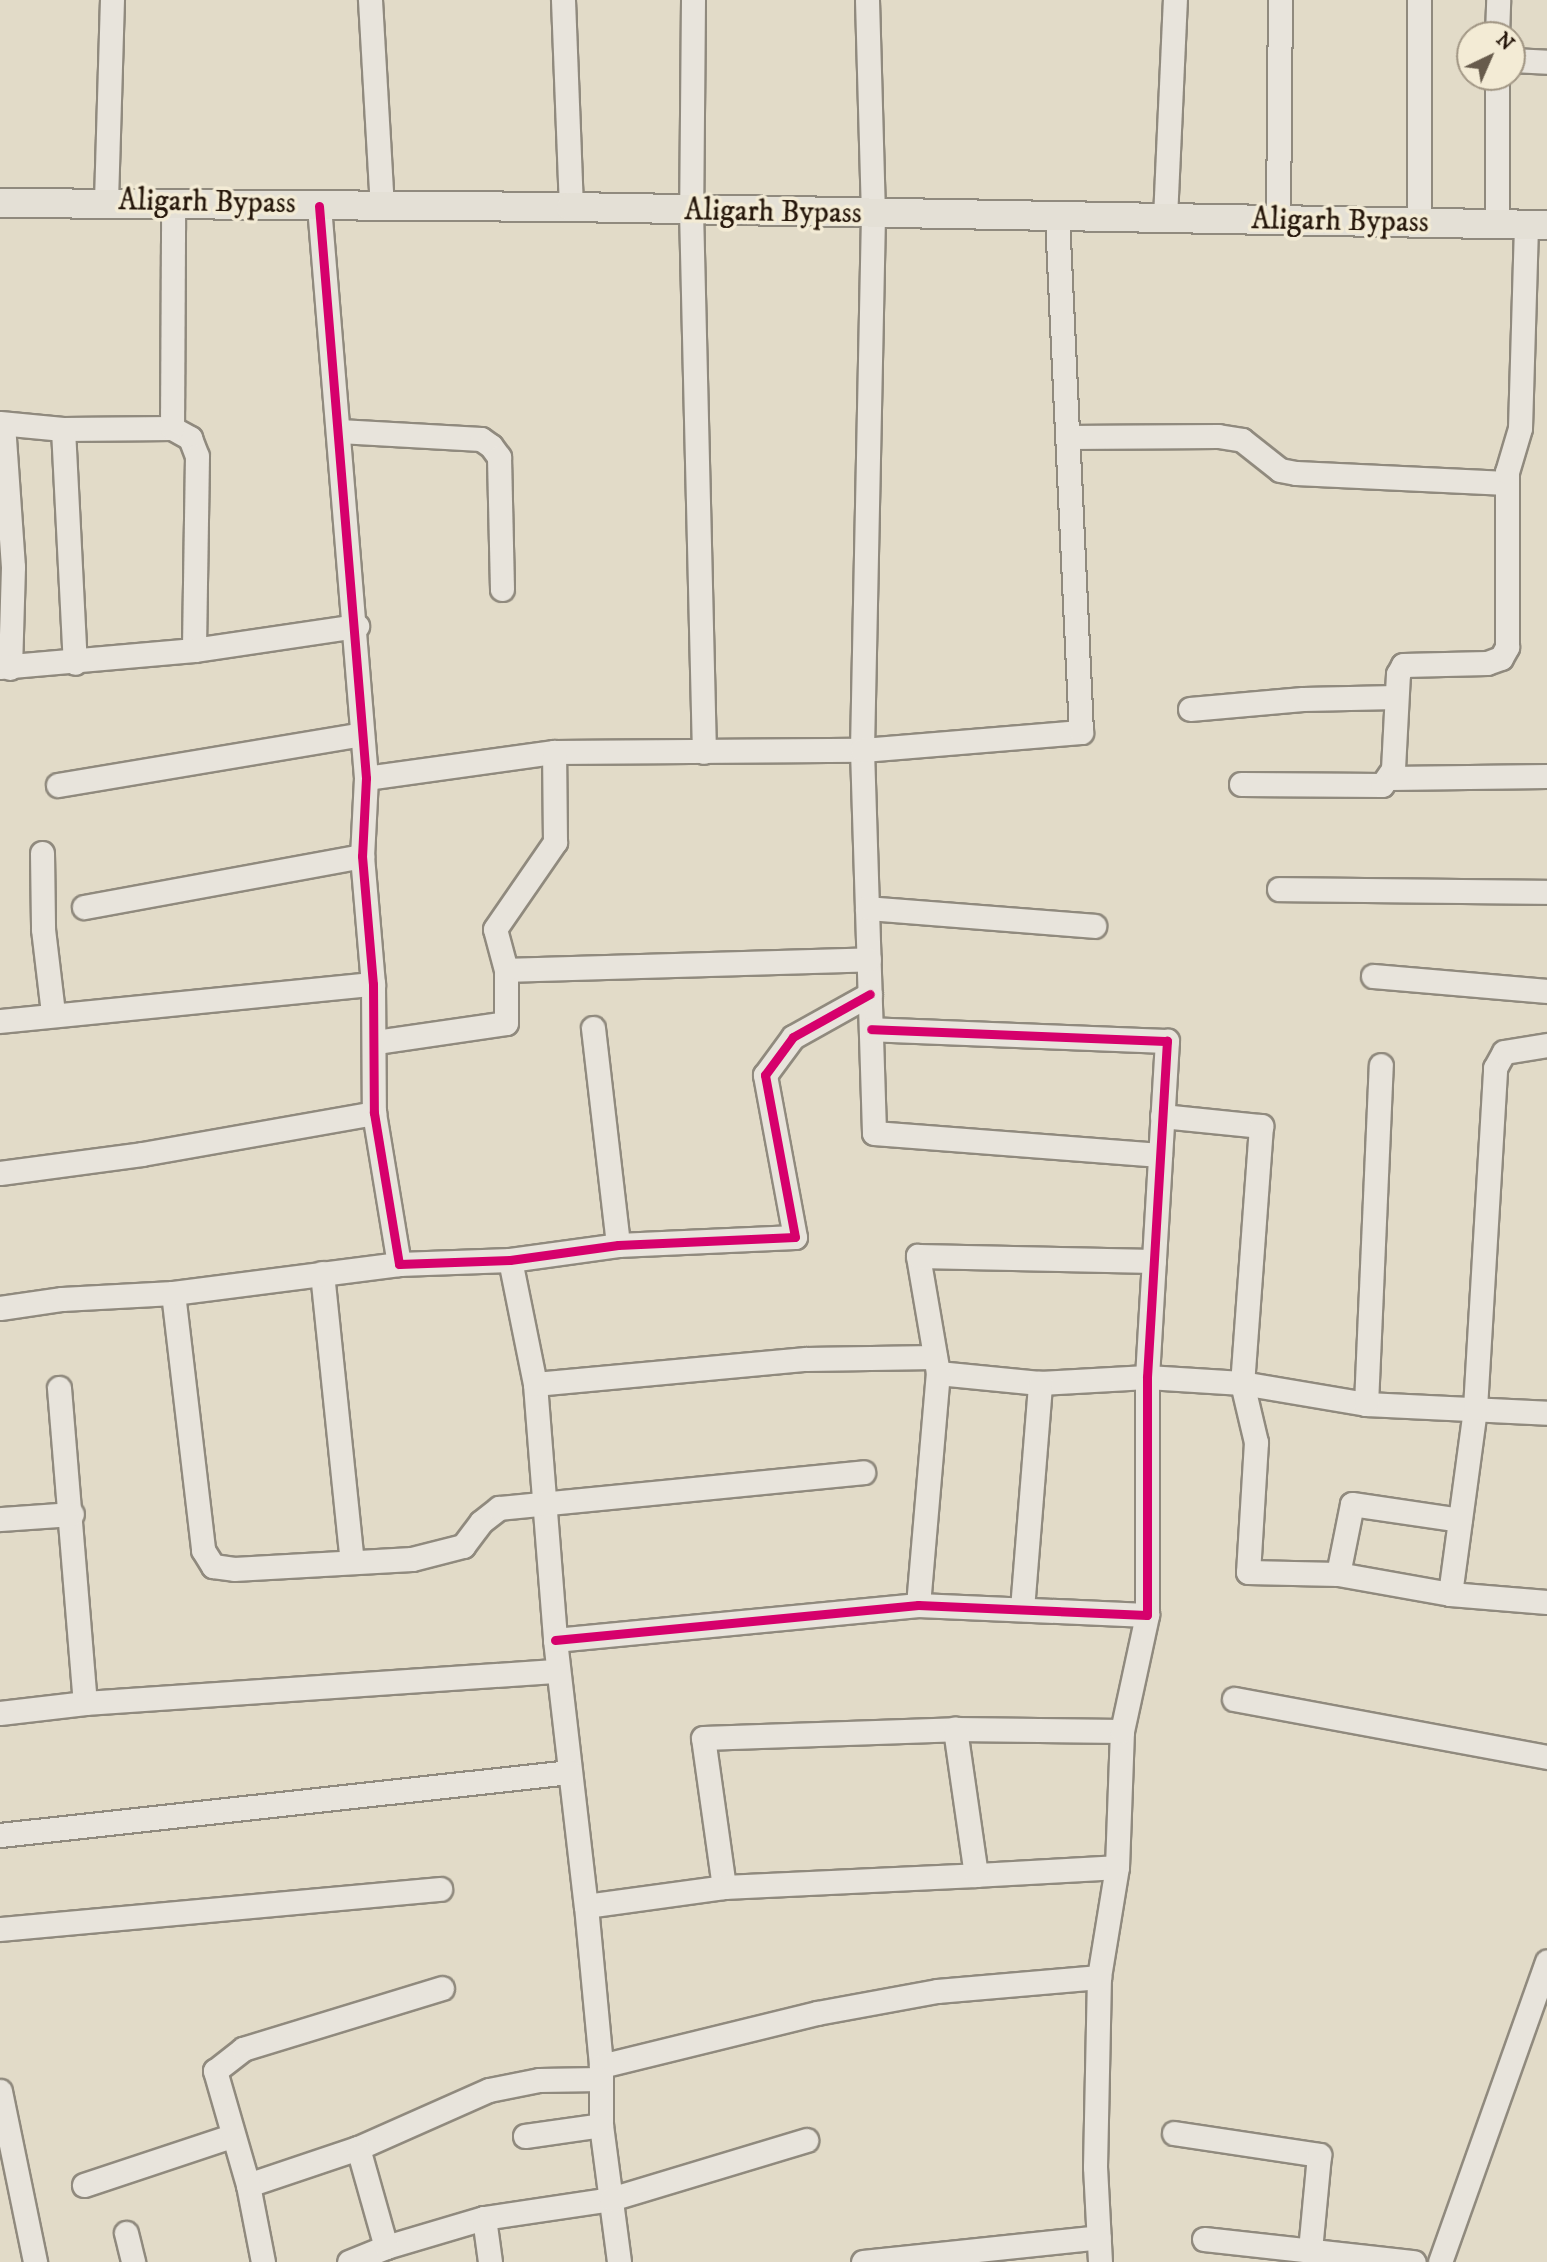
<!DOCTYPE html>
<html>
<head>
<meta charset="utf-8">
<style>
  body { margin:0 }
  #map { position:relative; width:1547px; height:2262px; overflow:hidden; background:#e2dbc8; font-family:"IM FELL DW Pica",serif }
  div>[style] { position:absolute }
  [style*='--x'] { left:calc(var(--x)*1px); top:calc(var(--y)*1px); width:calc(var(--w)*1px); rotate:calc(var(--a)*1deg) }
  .roads { filter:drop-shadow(2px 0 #908a7e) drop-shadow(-2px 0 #908a7e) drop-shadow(0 2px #908a7e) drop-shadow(0 -2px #908a7e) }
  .minor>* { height:23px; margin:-11.5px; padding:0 11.5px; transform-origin:11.5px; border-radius:11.5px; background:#e8e4dc }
  .major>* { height:28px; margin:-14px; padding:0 14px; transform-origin:14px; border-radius:14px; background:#e4e0d6 }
  .cycleway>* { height:9px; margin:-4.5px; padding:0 4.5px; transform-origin:4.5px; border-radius:4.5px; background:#d6006c }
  span { translate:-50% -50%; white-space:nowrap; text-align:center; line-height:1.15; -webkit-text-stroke:7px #f3ebd5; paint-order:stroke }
  .street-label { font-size:30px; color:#25160a }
  .north { position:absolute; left:1456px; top:21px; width:70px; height:70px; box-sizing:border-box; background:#f3ebd5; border:2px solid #a19684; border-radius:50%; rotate:44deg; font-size:19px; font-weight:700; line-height:28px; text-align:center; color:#25160a }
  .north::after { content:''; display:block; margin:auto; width:24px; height:32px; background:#675b4c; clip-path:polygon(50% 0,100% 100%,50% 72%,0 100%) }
</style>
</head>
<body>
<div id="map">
  <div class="roads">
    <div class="minor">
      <div style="--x:370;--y:0;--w:206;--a:86.7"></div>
      <div style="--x:563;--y:0;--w:207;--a:87.8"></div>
      <div style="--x:693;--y:0;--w:210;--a:90.5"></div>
      <div style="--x:691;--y:210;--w:542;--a:88.63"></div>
      <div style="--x:867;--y:0;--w:215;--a:88.4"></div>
      <div style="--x:873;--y:215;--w:535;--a:91.18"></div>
      <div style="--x:862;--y:750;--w:383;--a:88.2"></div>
      <div style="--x:874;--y:1133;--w:287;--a:4.4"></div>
      <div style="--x:1497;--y:35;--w:35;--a:-88"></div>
      <div style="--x:1512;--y:60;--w:35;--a:3"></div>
      <div style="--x:106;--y:201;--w:201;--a:-88.3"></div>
      <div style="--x:319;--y:206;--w:574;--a:85.3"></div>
      <div style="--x:366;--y:778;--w:78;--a:92.9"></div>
      <div style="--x:362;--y:856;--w:128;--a:85.1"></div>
      <div style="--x:373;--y:984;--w:129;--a:89.6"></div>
      <div style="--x:374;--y:1113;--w:153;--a:80.6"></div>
      <div style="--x:399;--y:1264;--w:111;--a:-2.1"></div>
      <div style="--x:510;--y:1260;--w:109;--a:-7.9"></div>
      <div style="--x:618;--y:1245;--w:177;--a:-2.6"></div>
      <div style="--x:795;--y:1237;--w:165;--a:-100.5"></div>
      <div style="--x:765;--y:1075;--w:47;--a:-53.6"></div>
      <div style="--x:793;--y:1037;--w:88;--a:-29.2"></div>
      <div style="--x:1165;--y:218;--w:218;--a:-87.4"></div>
      <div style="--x:1278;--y:220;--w:220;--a:-89.5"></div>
      <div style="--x:1497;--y:224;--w:147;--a:-90"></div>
      <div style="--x:1419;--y:225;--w:225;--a:-90"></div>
      <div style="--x:0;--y:423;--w:63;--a:5.4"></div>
      <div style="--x:63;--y:429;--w:109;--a:-0.5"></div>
      <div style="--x:172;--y:428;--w:21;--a:29"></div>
      <div style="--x:190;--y:438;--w:19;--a:69"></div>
      <div style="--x:197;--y:456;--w:194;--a:90.9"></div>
      <div style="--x:3;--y:424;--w:143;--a:86"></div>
      <div style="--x:13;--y:567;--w:101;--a:91.7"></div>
      <div style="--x:172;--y:428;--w:225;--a:-89.7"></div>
      <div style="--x:63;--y:429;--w:234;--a:87.1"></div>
      <div style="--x:339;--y:431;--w:142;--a:3.2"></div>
      <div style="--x:481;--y:439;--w:12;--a:35"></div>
      <div style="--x:491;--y:446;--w:14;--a:54"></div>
      <div style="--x:499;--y:457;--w:132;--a:88.7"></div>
      <div style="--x:1067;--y:437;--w:151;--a:-0.4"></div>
      <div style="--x:1218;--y:436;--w:24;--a:9"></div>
      <div style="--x:1242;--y:440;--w:48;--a:38.3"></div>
      <div style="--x:1280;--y:470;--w:16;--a:11"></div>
      <div style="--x:1296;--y:473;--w:211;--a:2.7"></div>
      <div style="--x:0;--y:667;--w:195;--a:-5"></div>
      <div style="--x:194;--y:650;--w:165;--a:-8.4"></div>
      <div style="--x:1190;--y:709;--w:113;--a:-5.1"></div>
      <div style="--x:1303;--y:699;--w:93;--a:-1.2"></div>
      <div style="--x:366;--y:778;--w:190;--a:-7.9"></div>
      <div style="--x:554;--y:752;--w:308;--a:-0.4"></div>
      <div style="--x:862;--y:750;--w:220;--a:-4.7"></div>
      <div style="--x:1081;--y:732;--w:516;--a:-92.67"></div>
      <div style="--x:1390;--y:778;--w:157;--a:-0.7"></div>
      <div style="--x:1241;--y:784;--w:141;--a:0.4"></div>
      <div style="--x:1382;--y:785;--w:19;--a:-55"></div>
      <div style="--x:1393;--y:769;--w:95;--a:-87"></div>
      <div style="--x:1398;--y:674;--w:10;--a:-61"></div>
      <div style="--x:1403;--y:665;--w:84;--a:-1.4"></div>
      <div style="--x:1487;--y:663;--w:15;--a:-20"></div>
      <div style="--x:1501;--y:658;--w:13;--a:-61"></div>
      <div style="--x:1507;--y:647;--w:175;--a:-90"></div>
      <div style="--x:1507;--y:472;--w:46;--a:-73.5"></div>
      <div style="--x:1520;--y:428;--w:203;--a:-88.3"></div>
      <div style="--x:58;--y:785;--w:308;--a:-9.5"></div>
      <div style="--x:42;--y:853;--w:76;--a:89.2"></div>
      <div style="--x:43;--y:929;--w:85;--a:83.2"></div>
      <div style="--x:1279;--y:889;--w:268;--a:0.6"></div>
      <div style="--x:84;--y:907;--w:283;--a:-10.4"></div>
      <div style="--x:867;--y:908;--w:228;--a:4.5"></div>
      <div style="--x:506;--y:970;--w:363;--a:-1.7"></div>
      <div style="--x:1373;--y:976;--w:175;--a:4.9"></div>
      <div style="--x:0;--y:1021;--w:375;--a:-5.7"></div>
      <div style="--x:593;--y:1028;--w:218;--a:83.4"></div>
      <div style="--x:376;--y:1042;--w:131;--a:-8.3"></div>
      <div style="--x:506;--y:1023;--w:53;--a:-90"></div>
      <div style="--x:506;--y:970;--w:42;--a:-105"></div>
      <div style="--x:495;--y:929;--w:106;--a:-55.4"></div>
      <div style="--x:555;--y:842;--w:90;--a:-90.6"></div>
      <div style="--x:1162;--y:1116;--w:100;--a:5.8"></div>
      <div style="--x:1261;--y:1126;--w:258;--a:94.2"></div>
      <div style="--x:1242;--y:1383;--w:126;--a:9.6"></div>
      <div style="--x:1366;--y:1404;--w:181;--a:2.8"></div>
      <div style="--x:0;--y:1173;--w:143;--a:-7.6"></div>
      <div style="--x:142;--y:1154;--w:236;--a:-10"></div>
      <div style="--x:510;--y:1260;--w:126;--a:78.6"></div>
      <div style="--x:535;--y:1384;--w:257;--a:85.5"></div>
      <div style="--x:555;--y:1640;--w:268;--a:83.4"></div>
      <div style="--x:586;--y:1906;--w:161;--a:84.6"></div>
      <div style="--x:601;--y:2066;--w:59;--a:90"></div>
      <div style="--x:601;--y:2125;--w:138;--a:82.5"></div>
      <div style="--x:322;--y:1273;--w:290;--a:84.1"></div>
      <div style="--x:173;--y:1293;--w:259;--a:83.3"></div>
      <div style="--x:203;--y:1550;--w:19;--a:58"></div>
      <div style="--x:213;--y:1566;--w:21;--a:8"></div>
      <div style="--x:234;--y:1569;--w:178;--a:-3.2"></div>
      <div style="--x:412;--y:1559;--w:53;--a:-14.3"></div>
      <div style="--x:463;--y:1546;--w:30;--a:-53"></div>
      <div style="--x:481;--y:1522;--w:23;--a:-38"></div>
      <div style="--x:499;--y:1508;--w:366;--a:-5.6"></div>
      <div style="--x:0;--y:1308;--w:63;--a:-8.3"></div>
      <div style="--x:62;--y:1299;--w:111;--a:-3.1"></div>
      <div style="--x:173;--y:1293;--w:228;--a:-7.3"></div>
      <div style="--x:938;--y:1373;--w:102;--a:5.6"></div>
      <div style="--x:1040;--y:1383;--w:107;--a:-3.2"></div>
      <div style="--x:1147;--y:1377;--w:95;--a:3.6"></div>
      <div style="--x:1242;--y:1383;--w:61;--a:76.7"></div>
      <div style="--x:1256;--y:1442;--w:130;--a:93.5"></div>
      <div style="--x:1248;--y:1572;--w:90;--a:1.3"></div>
      <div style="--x:1338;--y:1574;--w:114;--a:10.1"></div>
      <div style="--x:1450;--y:1594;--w:97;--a:4.7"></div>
      <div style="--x:535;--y:1384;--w:272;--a:-5.3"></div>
      <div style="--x:806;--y:1359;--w:129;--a:-0.9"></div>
      <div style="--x:59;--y:1388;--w:316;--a:85.3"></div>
      <div style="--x:1366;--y:1404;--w:339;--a:-87.5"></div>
      <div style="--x:0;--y:1519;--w:72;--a:-4"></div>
      <div style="--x:1338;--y:1574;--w:71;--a:-78.7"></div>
      <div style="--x:1352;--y:1504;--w:109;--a:8.4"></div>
      <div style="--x:1450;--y:1594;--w:188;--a:-82.3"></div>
      <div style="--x:1475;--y:1408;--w:341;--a:-86.6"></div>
      <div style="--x:1495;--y:1068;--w:18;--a:-61"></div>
      <div style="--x:1504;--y:1052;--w:44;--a:-9.2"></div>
      <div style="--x:918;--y:1605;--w:233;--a:-85.1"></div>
      <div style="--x:938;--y:1373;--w:119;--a:-99.7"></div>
      <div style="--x:918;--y:1256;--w:236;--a:1.2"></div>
      <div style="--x:1022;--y:1609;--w:227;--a:-85.4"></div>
      <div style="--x:555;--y:1640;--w:365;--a:-5.5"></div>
      <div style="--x:918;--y:1605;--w:229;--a:2.5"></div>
      <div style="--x:1147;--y:1615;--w:238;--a:-90"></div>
      <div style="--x:1147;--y:1377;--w:337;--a:-86.6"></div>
      <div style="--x:1167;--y:1041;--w:296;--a:-177.7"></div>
      <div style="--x:1234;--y:1699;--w:318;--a:10.5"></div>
      <div style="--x:0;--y:1713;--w:86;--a:-6.7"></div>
      <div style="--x:85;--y:1703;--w:474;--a:-3.9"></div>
      <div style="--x:0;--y:1835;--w:573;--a:-6.31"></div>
      <div style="--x:976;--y:1875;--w:141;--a:-3.2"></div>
      <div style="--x:724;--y:1887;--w:150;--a:-98"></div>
      <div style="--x:703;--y:1738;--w:252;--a:-2"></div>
      <div style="--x:955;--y:1729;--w:167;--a:0.7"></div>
      <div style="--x:586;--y:1906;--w:139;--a:-7.8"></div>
      <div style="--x:724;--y:1887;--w:252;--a:-2.7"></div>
      <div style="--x:976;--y:1875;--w:148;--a:-98.2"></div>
      <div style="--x:0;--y:1929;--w:442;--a:-5.2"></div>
      <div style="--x:601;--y:2066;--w:222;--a:-13.8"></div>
      <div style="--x:817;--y:2013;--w:122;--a:-10.4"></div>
      <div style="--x:937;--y:1991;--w:163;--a:-4.9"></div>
      <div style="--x:0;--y:2091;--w:175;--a:78.4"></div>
      <div style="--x:1174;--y:2133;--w:147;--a:8.6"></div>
      <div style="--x:1319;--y:2155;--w:95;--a:95.4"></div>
      <div style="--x:525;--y:2136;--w:77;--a:-8.2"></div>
      <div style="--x:84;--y:2185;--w:155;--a:-18.4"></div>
      <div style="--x:248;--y:2185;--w:116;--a:-18.6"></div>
      <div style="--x:358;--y:2148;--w:143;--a:-23.9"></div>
      <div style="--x:489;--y:2090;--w:51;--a:-11.3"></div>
      <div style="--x:539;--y:2080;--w:62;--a:-0.9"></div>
      <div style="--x:484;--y:2218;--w:128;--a:-8.5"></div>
      <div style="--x:611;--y:2199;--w:204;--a:-16.8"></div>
      <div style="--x:126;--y:2233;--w:30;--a:76"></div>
      <div style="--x:1204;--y:2239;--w:211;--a:6.3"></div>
      <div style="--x:386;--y:2247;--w:102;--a:-16.5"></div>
      <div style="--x:484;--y:2218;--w:44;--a:82.2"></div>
      <div style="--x:263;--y:2262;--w:78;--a:-101"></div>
      <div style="--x:248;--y:2185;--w:119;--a:-106.1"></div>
      <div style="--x:215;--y:2071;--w:36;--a:-38"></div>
      <div style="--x:243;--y:2049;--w:208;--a:-17"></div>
      <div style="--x:349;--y:2262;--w:40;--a:-22"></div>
      <div style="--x:386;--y:2247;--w:103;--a:-105.8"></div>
      <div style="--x:863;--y:2262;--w:237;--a:-6"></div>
      <div style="--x:1100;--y:2262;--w:95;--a:-93"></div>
      <div style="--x:1095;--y:2167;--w:190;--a:-88.8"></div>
      <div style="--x:1099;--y:1977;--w:111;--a:-80.7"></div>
      <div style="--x:1117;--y:1867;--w:136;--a:-87.9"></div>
      <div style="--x:1122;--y:1731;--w:119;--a:-77.8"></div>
      <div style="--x:1440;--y:2262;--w:319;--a:-70.4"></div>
    </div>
    <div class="major">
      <div style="--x:0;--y:203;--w:571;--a:0.4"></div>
      <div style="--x:571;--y:207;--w:976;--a:1.06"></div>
    </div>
  </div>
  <div class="cycleway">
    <div style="--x:319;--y:206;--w:574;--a:85.3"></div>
    <div style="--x:366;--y:778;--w:78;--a:92.9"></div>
    <div style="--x:362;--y:856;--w:128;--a:85.1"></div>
    <div style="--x:373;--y:984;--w:129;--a:89.6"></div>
    <div style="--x:374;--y:1113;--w:153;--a:80.6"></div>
    <div style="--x:399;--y:1264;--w:111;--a:-2.1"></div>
    <div style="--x:510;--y:1260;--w:109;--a:-7.9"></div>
    <div style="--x:618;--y:1245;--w:177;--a:-2.6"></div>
    <div style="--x:795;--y:1237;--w:165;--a:-100.5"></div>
    <div style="--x:765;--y:1075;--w:47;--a:-53.6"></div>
    <div style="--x:793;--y:1037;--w:88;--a:-29.2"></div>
    <div style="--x:555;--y:1640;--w:365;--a:-5.5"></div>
    <div style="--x:918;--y:1605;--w:229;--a:2.5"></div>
    <div style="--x:1147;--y:1615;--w:238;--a:-90"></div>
    <div style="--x:1147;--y:1377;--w:337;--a:-86.6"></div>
    <div style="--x:1167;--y:1041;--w:296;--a:-177.7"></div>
  </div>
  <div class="street-label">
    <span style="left:207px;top:203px;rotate:1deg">Aligarh Bypass</span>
    <span style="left:773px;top:213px;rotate:1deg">Aligarh Bypass</span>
    <span style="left:1340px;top:222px;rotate:1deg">Aligarh Bypass</span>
  </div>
  <div class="north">N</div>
</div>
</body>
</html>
